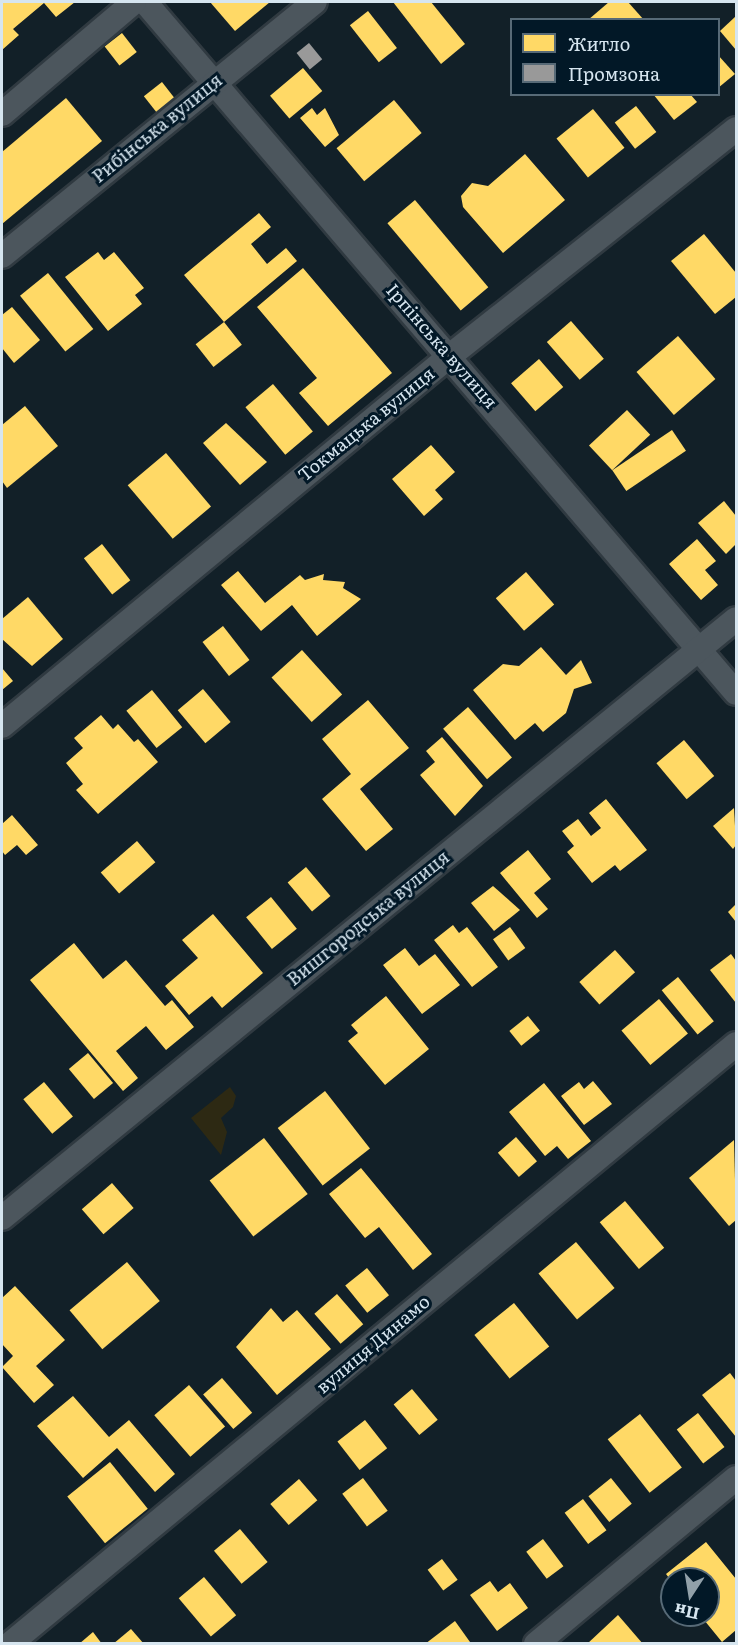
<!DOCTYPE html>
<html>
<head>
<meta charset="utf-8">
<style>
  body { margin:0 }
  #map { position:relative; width:738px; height:1645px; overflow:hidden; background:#122028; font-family:Literata,serif }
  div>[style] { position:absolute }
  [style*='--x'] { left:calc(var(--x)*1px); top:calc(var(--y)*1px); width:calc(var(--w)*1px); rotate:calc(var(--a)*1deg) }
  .green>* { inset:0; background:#2d2913 }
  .homes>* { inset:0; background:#ffd966; transform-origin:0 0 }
  .industry>* { inset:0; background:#999; transform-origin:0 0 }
  .roads { filter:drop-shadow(2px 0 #303a41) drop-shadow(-2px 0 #303a41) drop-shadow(0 2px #303a41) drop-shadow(0 -2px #303a41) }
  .street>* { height:24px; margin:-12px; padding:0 12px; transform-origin:12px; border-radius:12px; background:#4c565d }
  span { translate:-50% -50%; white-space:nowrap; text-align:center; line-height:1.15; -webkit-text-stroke:6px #021827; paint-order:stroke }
  .street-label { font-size:18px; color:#d6e5ef }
  .frame { position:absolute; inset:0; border:3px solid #d6e5ef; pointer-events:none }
  .legend { position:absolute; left:510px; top:18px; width:210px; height:78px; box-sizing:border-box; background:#021827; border:2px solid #576a77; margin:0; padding:8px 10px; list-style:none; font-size:18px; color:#d6e5ef }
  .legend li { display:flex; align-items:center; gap:12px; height:30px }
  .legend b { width:30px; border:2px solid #576a77 }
  .north { position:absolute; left:660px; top:1567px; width:60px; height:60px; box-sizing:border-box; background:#021827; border:2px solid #576a77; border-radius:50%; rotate:192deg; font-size:16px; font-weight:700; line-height:24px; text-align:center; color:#d6e5ef }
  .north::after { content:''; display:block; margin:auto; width:21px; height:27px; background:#91a0a9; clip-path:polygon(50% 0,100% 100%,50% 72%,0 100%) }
</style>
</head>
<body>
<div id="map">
  <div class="green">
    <div style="clip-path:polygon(230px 1087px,236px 1096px,233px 1107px,221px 1118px,227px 1132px,221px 1155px,191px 1118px)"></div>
  </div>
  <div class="homes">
    <div style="clip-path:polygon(2px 2px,75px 2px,56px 17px,44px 3px,13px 29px,19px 35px,2px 50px)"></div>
    <div style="clip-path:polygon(210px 2px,270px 2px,235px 31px)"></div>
    <div style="clip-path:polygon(393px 2px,431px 2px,465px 44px,441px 64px)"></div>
    <div style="clip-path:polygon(609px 2px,628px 2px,644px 20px,588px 20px)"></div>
    <div style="left:368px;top:11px;width:47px;height:23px;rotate:52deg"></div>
    <div style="clip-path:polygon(736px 16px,736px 50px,720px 31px)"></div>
    <div style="left:122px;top:33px;width:24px;height:22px;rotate:52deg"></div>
    <div style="clip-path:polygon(718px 55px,735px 74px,718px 88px)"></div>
    <div style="left:303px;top:68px;width:30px;height:43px;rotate:50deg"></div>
    <div style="left:162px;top:82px;width:24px;height:23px;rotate:52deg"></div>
    <div style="clip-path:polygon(653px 94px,690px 94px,697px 102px,674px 120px)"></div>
    <div style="clip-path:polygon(66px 98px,102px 141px,2px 224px,2px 152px)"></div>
    <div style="left:394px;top:100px;width:43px;height:75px;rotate:50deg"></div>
    <div style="left:636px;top:106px;width:33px;height:27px;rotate:52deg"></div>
    <div style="clip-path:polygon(312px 108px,317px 115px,325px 108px,339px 135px,325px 147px,300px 118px)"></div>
    <div style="left:593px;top:109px;width:50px;height:47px;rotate:51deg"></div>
    <div style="clip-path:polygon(525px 154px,565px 200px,503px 253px,463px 207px,461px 196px,472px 183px,488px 186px)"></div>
    <div style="left:415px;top:200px;width:114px;height:36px;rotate:50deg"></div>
    <div style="clip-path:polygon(259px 213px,271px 227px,251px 244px,267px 264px,286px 248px,297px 261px,224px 322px,184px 275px)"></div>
    <div style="clip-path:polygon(704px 234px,736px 273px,736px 297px,715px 314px,671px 261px)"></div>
    <div style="clip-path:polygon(98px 252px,104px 260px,114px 252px,144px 288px,135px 295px,142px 304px,108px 331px,65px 277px)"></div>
    <div style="clip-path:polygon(303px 268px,392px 373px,328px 426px,299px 393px,317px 378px,257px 307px)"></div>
    <div style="left:48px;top:273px;width:72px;height:36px;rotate:51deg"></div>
    <div style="clip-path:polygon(12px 307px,40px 340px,14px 363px,2px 348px,2px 315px)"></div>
    <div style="left:571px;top:321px;width:50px;height:32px;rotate:49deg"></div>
    <div style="left:224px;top:322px;width:29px;height:36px;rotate:52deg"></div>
    <div style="left:678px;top:336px;width:57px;height:55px;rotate:49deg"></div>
    <div style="left:539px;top:359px;width:37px;height:37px;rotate:49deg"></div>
    <div style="left:273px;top:384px;width:62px;height:36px;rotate:50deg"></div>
    <div style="clip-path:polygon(25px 406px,58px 446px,7px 488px,2px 481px,2px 425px)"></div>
    <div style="left:627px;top:410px;width:34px;height:52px;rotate:47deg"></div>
    <div style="clip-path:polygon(226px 423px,267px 462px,240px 485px,203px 443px)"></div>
    <div style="left:672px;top:430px;width:25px;height:72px;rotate:56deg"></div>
    <div style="clip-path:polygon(431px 445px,455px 472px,435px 490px,443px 499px,424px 516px,392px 479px)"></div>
    <div style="left:166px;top:453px;width:70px;height:50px;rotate:50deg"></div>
    <div style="clip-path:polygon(724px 501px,736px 516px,736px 544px,726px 554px,698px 523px)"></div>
    <div style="clip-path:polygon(697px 539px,716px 561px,705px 570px,718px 585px,701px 600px,669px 564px)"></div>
    <div style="left:102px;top:544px;width:46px;height:23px;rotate:52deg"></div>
    <div style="clip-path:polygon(238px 571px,265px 603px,300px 575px,305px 580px,324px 574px,323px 580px,345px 582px,343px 588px,361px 599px,317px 636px,292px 605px,261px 631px,221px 585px)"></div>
    <div style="left:526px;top:572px;width:43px;height:40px;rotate:49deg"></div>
    <div style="clip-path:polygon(28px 597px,63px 639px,32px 666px,2px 639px,2px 619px)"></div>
    <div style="left:223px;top:626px;width:43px;height:26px;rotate:52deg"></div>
    <div style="clip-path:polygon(541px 647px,566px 675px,581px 660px,592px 683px,574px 689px,566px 713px,543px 732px,535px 723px,515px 740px,473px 690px,503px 664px,519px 666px)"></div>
    <div style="left:302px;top:650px;width:60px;height:41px;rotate:48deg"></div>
    <div style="clip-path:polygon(2px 668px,13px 681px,2px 690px)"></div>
    <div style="left:203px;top:689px;width:43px;height:33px;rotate:50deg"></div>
    <div style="left:152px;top:690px;width:48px;height:33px;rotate:51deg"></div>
    <div style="clip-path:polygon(368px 700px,409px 748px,360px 789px,393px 829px,366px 851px,322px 799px,351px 774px,322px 739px)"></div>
    <div style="left:468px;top:707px;width:67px;height:33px;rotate:49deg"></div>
    <div style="clip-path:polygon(101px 715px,113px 729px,118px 724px,134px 742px,138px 739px,158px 762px,98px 814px,76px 790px,83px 784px,66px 763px,83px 748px,74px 738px)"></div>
    <div style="clip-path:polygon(442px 737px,483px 786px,455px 816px,420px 775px,435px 762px,426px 751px)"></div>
    <div style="left:684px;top:740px;width:47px;height:36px;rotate:50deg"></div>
    <div style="clip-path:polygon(606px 799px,647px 850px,620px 871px,615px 865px,592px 883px,567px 852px,574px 846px,562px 831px,578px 819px,591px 836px,601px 828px,589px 813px)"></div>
    <div style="clip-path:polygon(734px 808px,736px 845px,733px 849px,713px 826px)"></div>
    <div style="clip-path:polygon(12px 815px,38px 845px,26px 855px,17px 845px,5px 855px,2px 851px,2px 824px)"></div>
    <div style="left:137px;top:841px;width:28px;height:48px;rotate:49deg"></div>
    <div style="clip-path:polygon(528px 850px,551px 879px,534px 893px,548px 909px,537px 918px,500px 873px)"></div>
    <div style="left:306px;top:867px;width:38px;height:24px;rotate:50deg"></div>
    <div style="clip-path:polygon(493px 886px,520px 910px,494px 931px,471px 903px)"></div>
    <div style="left:271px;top:897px;width:41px;height:32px;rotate:51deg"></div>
    <div style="clip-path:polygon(736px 904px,736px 922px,728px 912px)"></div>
    <div style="clip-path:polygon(213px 914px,263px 973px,222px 1008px,212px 996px,189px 1015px,165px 986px,198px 958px,182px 940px)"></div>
    <div style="clip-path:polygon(453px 925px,459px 933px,467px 927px,498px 967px,472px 987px,434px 940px)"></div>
    <div style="left:510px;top:927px;width:26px;height:21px;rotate:54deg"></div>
    <div style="clip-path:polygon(74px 943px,103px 979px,126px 960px,165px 1006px,172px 1000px,194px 1027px,166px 1050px,146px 1026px,116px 1051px,138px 1078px,123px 1091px,30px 980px)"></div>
    <div style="clip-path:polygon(405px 948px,419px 966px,435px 954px,460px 985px,422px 1014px,383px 965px)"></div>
    <div style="left:615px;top:950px;width:30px;height:48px;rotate:48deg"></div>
    <div style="clip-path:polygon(731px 954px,736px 961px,736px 1003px,710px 970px)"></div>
    <div style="left:678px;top:977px;width:57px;height:21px;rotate:51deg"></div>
    <div style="clip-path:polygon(386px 996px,429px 1049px,385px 1085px,348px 1041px,358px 1033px,351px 1025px)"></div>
    <div style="left:659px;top:999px;width:45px;height:49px;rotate:50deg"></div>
    <div style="left:528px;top:1016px;width:19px;height:24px;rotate:51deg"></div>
    <div style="left:88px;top:1053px;width:39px;height:25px;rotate:50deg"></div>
    <div style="clip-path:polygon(593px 1081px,612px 1104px,584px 1125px,561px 1096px,579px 1082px,584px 1089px)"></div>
    <div style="left:44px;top:1082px;width:45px;height:27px;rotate:50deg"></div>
    <div style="clip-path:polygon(544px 1083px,591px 1141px,568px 1159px,557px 1146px,545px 1156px,509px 1112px)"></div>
    <div style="left:325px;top:1091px;width:73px;height:60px;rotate:52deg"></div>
    <div style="left:516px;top:1137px;width:32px;height:24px;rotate:49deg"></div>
    <div style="left:264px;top:1138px;width:71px;height:69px;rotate:52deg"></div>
    <div style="clip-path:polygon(734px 1140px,736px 1220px,729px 1226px,689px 1178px)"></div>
    <div style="clip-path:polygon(361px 1168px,432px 1254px,413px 1270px,379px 1227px,365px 1238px,329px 1194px)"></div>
    <div style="left:112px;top:1183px;width:33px;height:40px;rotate:49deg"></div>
    <div style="left:625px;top:1201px;width:61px;height:33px;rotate:50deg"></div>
    <div style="left:576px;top:1242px;width:60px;height:49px;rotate:50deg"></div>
    <div style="left:127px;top:1262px;width:51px;height:75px;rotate:50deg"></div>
    <div style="left:367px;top:1268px;width:35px;height:28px;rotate:51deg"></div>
    <div style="clip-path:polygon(15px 1286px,65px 1340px,36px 1366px,54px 1385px,34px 1403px,2px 1367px,13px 1356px,2px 1344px,2px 1298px)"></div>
    <div style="left:337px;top:1294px;width:40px;height:30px;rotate:49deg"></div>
    <div style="left:514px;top:1303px;width:56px;height:51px;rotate:51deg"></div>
    <div style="clip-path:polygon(271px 1308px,283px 1322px,297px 1310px,331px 1349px,277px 1395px,236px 1347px)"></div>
    <div style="clip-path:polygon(730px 1373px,736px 1381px,736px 1437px,702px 1395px)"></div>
    <div style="left:222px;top:1378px;width:46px;height:25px;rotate:49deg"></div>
    <div style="left:189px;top:1385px;width:55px;height:46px;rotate:49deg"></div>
    <div style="left:412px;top:1389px;width:40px;height:24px;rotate:50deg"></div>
    <div style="clip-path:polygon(73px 1396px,109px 1437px,129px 1420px,175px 1474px,155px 1492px,117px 1448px,83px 1478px,37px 1426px)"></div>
    <div style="left:698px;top:1413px;width:43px;height:27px;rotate:52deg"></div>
    <div style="left:640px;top:1414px;width:68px;height:41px;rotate:52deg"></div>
    <div style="left:365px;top:1420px;width:36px;height:35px;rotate:52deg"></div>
    <div style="left:110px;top:1462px;width:60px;height:55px;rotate:51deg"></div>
    <div style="left:363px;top:1478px;width:41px;height:26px;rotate:53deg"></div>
    <div style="left:611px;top:1478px;width:33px;height:29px;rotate:51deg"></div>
    <div style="left:299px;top:1479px;width:28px;height:38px;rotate:49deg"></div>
    <div style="left:583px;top:1499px;width:39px;height:23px;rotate:53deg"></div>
    <div style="left:240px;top:1529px;width:43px;height:34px;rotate:50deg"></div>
    <div style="left:543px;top:1539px;width:34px;height:21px;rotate:53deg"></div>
    <div style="clip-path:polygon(706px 1542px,736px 1579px,736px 1630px,722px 1642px,700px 1615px,708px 1615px,708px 1579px,672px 1582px,666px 1574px)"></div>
    <div style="left:442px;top:1559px;width:26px;height:18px;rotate:53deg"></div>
    <div style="left:204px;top:1577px;width:50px;height:33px;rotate:50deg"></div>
    <div style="clip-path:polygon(490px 1581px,498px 1592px,510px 1583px,528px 1608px,497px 1631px,470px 1595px)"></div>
    <div style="clip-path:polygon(618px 1615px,643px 1644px,587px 1644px)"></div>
    <div style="clip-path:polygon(455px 1621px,470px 1642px,425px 1644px)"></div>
    <div style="clip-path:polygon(131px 1629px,144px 1644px,113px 1644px)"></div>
    <div style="clip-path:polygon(93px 1632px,102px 1644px,79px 1644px)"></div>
  </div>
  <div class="industry">
    <div style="left:309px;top:43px;width:21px;height:16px;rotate:51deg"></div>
  </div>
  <div class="roads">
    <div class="street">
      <div style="--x:145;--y:2;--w:909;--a:49.46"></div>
      <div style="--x:2;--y:114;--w:173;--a:-40.3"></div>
      <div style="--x:2;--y:256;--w:403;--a:-39.1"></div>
      <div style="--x:2;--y:726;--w:582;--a:-39.57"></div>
      <div style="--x:451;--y:355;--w:364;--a:-38.4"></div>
      <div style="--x:2;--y:1218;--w:947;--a:-39.22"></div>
      <div style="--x:10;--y:1644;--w:942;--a:-39.57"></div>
      <div style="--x:536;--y:1644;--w:260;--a:-39.7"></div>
    </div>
  </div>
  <div class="street-label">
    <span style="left:157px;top:128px;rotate:-39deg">Рибінська вулиця</span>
    <span style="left:442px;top:346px;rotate:49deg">Ірпінська вулиця</span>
    <span style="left:366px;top:424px;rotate:-39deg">Токмацька вулиця</span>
    <span style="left:368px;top:918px;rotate:-39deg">Вишгородська вулиця</span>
    <span style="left:373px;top:1344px;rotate:-40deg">вулиця Динамо</span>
  </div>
  <div class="frame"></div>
  <ul class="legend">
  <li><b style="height:16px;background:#ffd966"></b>Житло</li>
  <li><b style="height:16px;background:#999"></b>Промзона</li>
  </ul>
  <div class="north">Пн</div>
</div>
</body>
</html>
